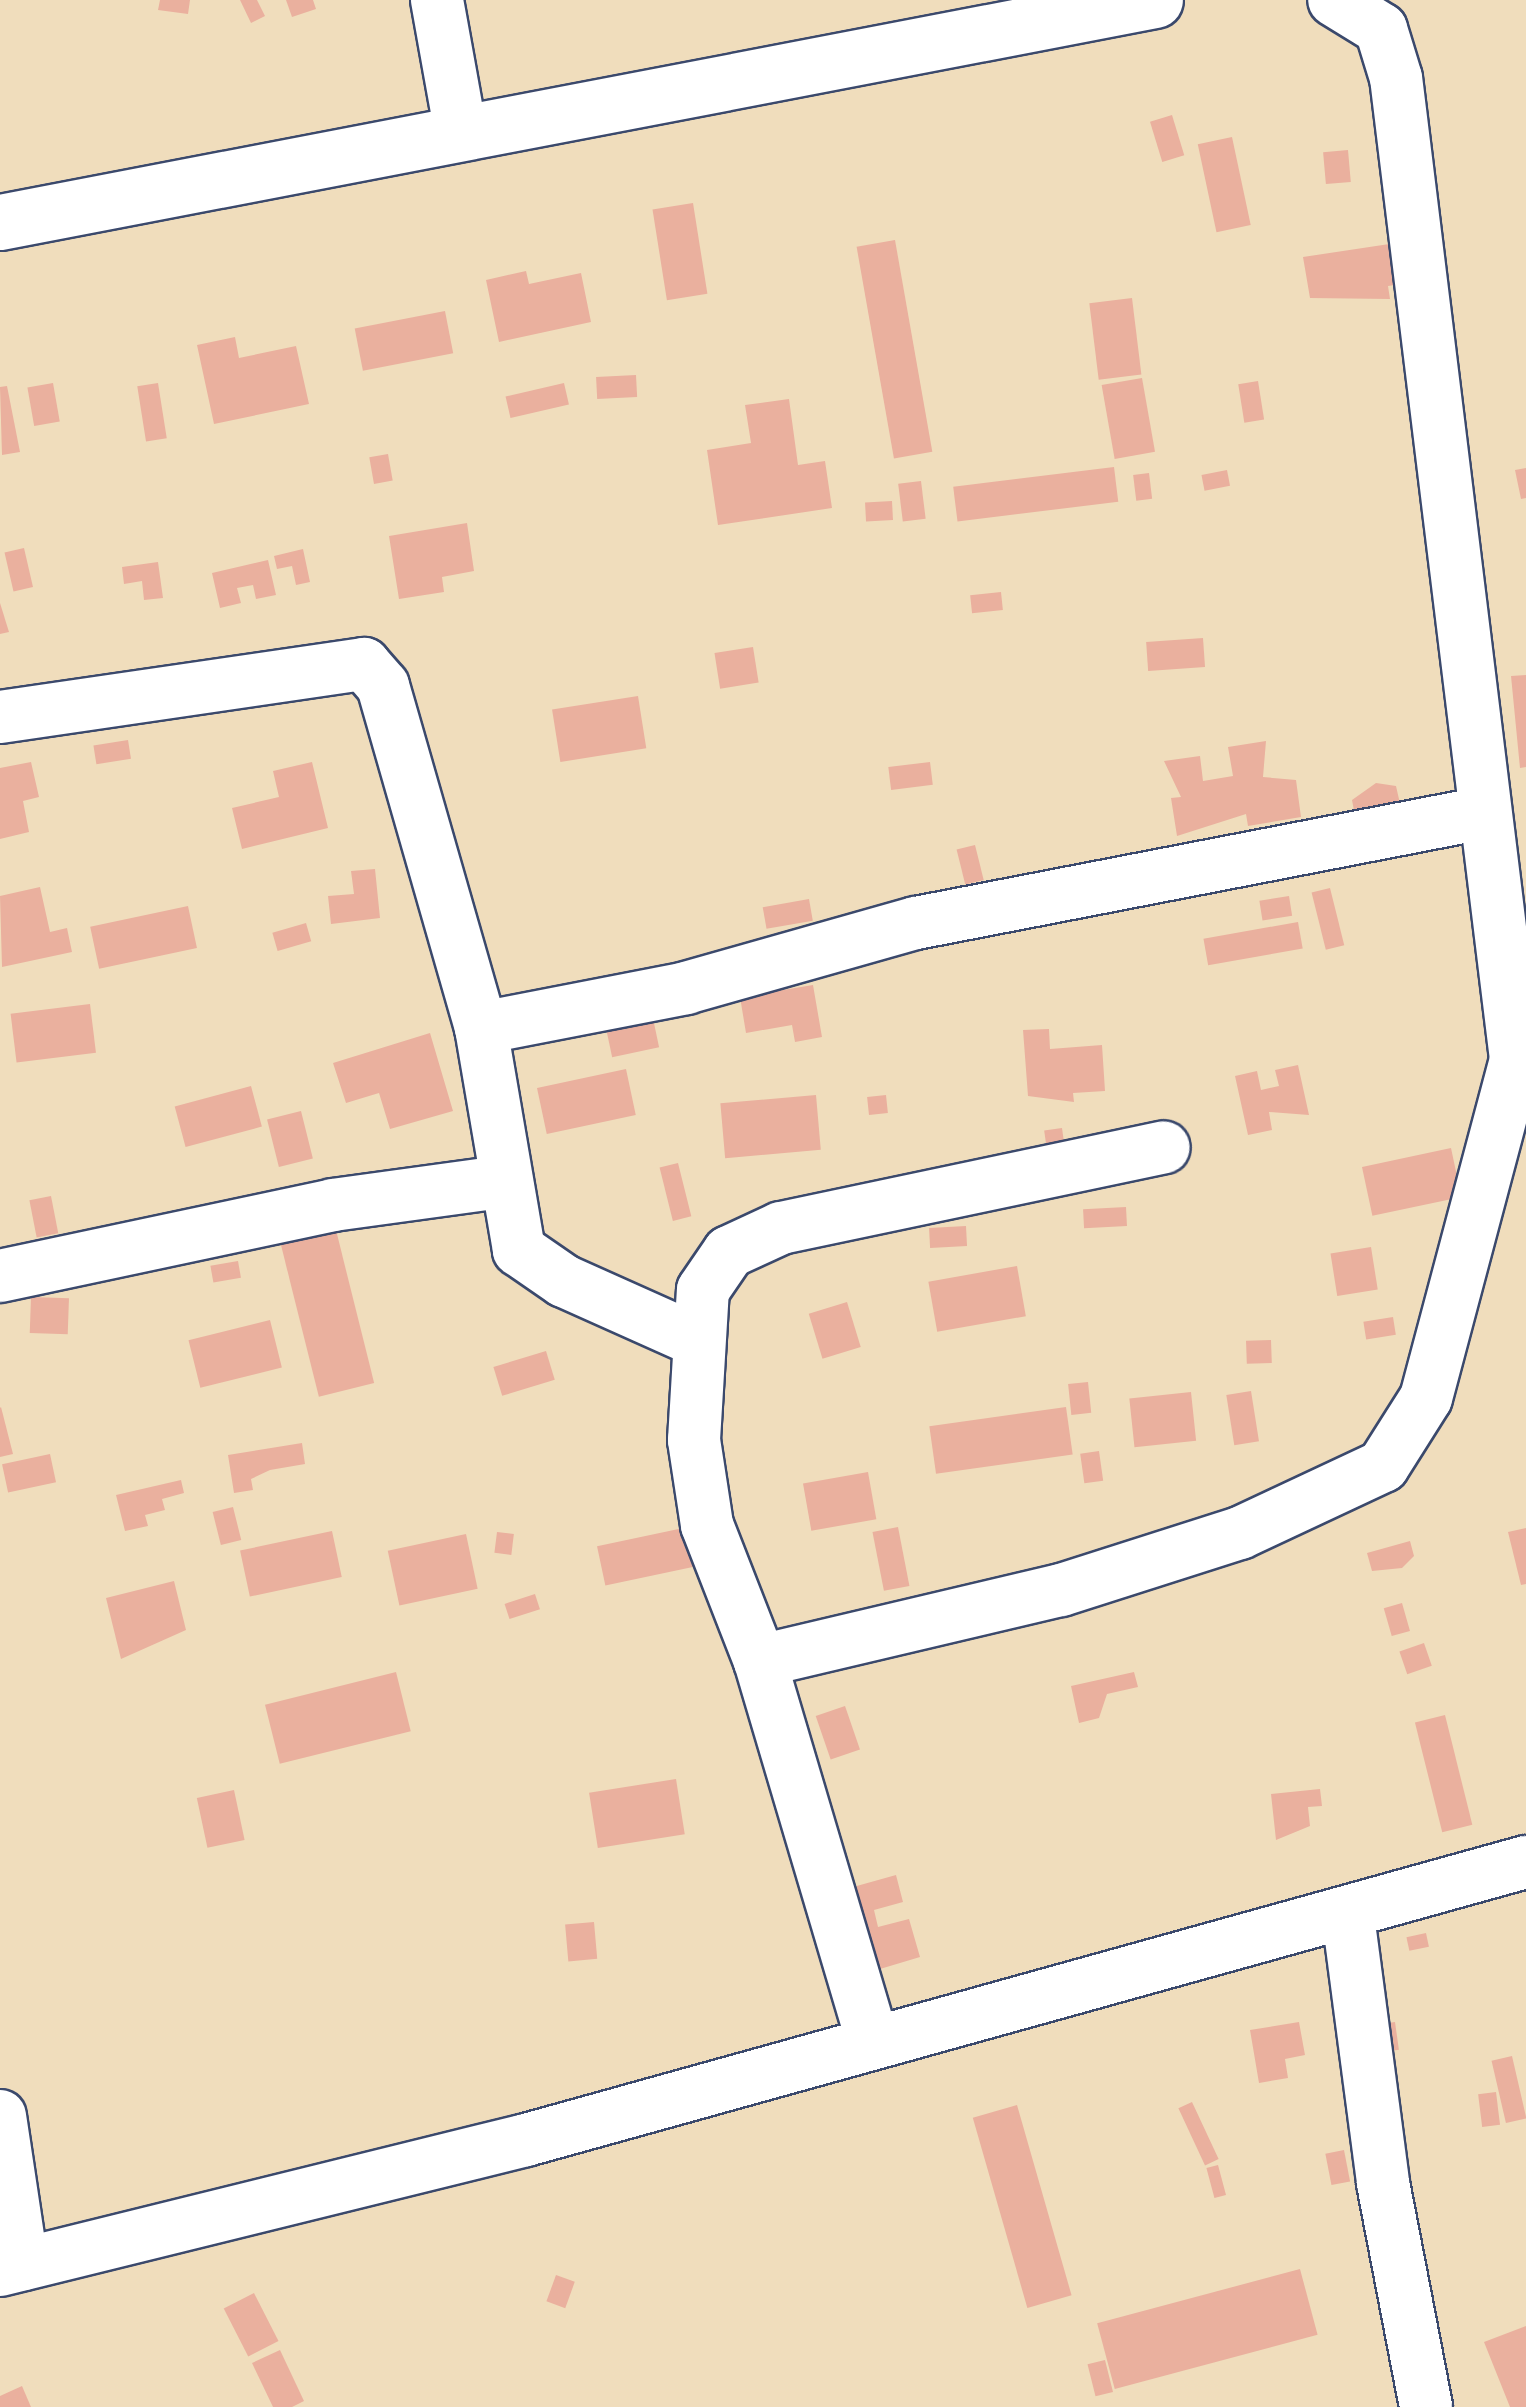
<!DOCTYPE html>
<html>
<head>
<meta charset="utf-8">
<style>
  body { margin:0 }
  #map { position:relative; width:1526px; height:2407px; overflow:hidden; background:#f0ddbc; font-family:"Sorts Mill Goudy",serif }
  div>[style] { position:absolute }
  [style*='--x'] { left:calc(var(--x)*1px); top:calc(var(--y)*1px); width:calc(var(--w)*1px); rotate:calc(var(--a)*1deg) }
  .building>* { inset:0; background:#eab09e; transform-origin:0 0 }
  .roads { filter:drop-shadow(2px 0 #3b496c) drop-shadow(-2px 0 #3b496c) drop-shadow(0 2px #3b496c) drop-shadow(0 -2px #3b496c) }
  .minor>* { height:52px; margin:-26px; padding:0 26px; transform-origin:26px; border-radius:26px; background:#fff }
  .major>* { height:55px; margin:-27.5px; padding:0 27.5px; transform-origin:27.5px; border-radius:27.5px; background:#fff }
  span { translate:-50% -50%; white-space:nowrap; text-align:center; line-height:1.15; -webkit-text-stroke:8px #fff; paint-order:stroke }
</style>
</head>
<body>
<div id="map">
  <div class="building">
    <div style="clip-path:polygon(160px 0,190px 0,188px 14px,158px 10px)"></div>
    <div style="clip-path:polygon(240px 0,257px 0,265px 16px,251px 23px)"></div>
    <div style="clip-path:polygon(286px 0,313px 0,316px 9px,292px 17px)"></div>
    <div style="left:1172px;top:115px;width:42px;height:23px;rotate:73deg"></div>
    <div style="left:1232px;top:137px;width:90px;height:35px;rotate:78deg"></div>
    <div style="left:1348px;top:150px;width:32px;height:25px;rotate:85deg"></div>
    <div style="left:693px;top:203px;width:92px;height:41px;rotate:81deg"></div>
    <div style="left:895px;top:240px;width:215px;height:39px;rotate:80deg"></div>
    <div style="clip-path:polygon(1396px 243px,1402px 284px,1388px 286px,1390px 299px,1310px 298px,1303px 257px)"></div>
    <div style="clip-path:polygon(526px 271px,529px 284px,581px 273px,591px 322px,499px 342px,486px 280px)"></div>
    <div style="left:1132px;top:298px;width:77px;height:43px;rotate:83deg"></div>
    <div style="left:445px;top:311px;width:43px;height:92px;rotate:79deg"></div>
    <div style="clip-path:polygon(235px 337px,239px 358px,296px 346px,309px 404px,214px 424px,197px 345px)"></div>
    <div style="left:636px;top:375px;width:22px;height:40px;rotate:87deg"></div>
    <div style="left:1142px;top:378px;width:75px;height:41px;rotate:80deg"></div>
    <div style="left:1258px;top:381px;width:39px;height:20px;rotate:81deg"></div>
    <div style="left:53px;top:383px;width:39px;height:26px;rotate:80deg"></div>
    <div style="left:158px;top:383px;width:56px;height:21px;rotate:81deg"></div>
    <div style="left:564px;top:383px;width:22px;height:60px;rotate:77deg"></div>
    <div style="clip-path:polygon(7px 386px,20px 452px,2px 455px,0 387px)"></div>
    <div style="clip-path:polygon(789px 399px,798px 465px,825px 461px,832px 508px,718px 525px,707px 450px,751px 443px,745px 405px)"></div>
    <div style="left:388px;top:454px;width:27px;height:19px;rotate:80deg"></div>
    <div style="left:1114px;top:467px;width:35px;height:162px;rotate:83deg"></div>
    <div style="clip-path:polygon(1526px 468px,1526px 498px,1521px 499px,1515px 470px)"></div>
    <div style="left:1227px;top:470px;width:16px;height:26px;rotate:79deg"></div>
    <div style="left:1149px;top:473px;width:26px;height:16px;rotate:83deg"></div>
    <div style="left:921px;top:481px;width:38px;height:23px;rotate:83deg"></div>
    <div style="left:892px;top:501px;width:19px;height:27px;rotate:87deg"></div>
    <div style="clip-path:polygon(467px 523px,474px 571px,442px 577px,444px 592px,399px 599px,389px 536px)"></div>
    <div style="left:24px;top:548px;width:40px;height:20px;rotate:77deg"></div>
    <div style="clip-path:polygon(303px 549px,310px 582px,296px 585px,292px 566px,277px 569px,274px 556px)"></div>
    <div style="clip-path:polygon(268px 560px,276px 595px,256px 599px,253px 585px,237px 588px,241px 603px,220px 608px,212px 573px)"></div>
    <div style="clip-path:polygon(158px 562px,163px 598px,144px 600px,142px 581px,124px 584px,122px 567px)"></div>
    <div style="left:1001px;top:592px;width:18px;height:31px;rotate:84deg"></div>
    <div style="clip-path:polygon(0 603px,9px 632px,0 634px)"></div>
    <div style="left:1203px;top:638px;width:29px;height:57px;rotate:86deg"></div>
    <div style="left:753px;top:647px;width:36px;height:39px;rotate:81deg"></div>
    <div style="clip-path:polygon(1526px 675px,1526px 767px,1520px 768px,1511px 676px)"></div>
    <div style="left:638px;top:696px;width:53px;height:87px;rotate:81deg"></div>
    <div style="left:128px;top:740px;width:19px;height:35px;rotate:81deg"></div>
    <div style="clip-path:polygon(1266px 741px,1263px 777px,1296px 780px,1301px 817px,1248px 826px,1246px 814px,1177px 836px,1171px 798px,1181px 797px,1164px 761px,1200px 756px,1203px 781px,1233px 776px,1228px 747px)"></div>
    <div style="clip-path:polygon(31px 762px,39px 797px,23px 801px,29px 832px,0 839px,0 768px)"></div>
    <div style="clip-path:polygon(312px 762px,328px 828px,242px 849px,232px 808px,279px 797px,273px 771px)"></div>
    <div style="left:930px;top:762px;width:23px;height:42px;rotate:83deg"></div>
    <div style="clip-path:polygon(1376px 783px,1396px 786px,1401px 808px,1355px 816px,1352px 800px)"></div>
    <div style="left:975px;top:845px;width:36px;height:19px;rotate:76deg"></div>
    <div style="clip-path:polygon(375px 869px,380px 918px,331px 924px,328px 896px,354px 894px,351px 871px)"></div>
    <div style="clip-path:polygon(40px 887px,50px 932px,67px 928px,72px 952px,2px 967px,0 896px)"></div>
    <div style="left:1330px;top:888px;width:59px;height:19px;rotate:76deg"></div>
    <div style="left:1289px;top:896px;width:20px;height:30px;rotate:81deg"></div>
    <div style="left:809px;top:899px;width:22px;height:47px;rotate:80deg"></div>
    <div style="left:188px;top:906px;width:43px;height:100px;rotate:78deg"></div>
    <div style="left:1298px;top:922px;width:27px;height:96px;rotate:80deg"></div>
    <div style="left:306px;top:923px;width:19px;height:35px;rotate:74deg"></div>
    <div style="clip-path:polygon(813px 985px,822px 1037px,795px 1042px,792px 1025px,746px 1033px,740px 997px)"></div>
    <div style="left:90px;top:1004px;width:49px;height:80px;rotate:83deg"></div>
    <div style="left:651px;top:1009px;width:39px;height:48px;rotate:78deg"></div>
    <div style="clip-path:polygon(1049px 1029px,1050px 1049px,1102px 1045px,1105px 1091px,1073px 1093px,1074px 1102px,1028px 1096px,1023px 1030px)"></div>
    <div style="clip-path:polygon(430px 1033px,453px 1111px,390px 1129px,379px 1093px,346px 1103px,333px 1063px)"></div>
    <div style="clip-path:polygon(1298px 1065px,1309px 1115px,1269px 1112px,1272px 1130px,1248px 1135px,1235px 1076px,1257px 1071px,1261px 1090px,1279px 1086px,1275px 1070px)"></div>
    <div style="left:626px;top:1069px;width:47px;height:91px;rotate:78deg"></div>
    <div style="left:251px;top:1086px;width:42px;height:79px;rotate:75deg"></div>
    <div style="left:816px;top:1095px;width:55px;height:96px;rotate:85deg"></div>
    <div style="left:886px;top:1095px;width:18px;height:19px;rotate:84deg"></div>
    <div style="left:301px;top:1111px;width:49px;height:35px;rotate:76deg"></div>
    <div style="left:1062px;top:1128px;width:22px;height:18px;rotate:82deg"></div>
    <div style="left:1451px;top:1148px;width:50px;height:91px;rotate:78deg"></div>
    <div style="left:678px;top:1163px;width:55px;height:19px;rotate:76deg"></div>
    <div style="left:51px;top:1196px;width:38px;height:22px;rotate:79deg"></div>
    <div style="left:1126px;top:1207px;width:19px;height:43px;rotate:87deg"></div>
    <div style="left:334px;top:1222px;width:166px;height:57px;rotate:76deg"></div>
    <div style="left:966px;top:1226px;width:20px;height:37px;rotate:87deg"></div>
    <div style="left:1371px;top:1247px;width:43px;height:41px;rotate:81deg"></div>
    <div style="left:238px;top:1261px;width:17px;height:28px;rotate:80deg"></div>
    <div style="left:1017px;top:1266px;width:51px;height:90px;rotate:80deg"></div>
    <div style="left:31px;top:1297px;width:38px;height:36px;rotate:2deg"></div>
    <div style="left:847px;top:1302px;width:47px;height:40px;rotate:73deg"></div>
    <div style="left:1393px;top:1317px;width:18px;height:30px;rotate:81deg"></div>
    <div style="left:270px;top:1320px;width:49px;height:84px;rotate:76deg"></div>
    <div style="left:1271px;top:1340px;width:23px;height:25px;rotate:88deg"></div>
    <div style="left:546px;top:1351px;width:30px;height:55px;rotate:73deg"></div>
    <div style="left:1088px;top:1382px;width:31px;height:20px;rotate:84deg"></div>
    <div style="left:1251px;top:1391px;width:51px;height:25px;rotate:81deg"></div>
    <div style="left:1191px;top:1392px;width:49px;height:62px;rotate:84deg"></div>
    <div style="clip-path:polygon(1px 1407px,13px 1454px,0 1457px,0 1408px)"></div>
    <div style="left:1066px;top:1407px;width:48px;height:138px;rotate:82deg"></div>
    <div style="clip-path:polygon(302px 1443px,305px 1464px,270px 1470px,251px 1479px,253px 1490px,234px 1493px,228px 1455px)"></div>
    <div style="left:1099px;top:1451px;width:30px;height:19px;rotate:82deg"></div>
    <div style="left:50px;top:1454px;width:29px;height:49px;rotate:78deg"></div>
    <div style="left:868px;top:1472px;width:48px;height:66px;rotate:80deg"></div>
    <div style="clip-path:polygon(181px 1480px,184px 1493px,162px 1499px,165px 1510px,145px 1515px,148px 1526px,125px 1531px,116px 1495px)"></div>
    <div style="left:233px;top:1507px;width:34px;height:21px;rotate:76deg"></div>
    <div style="left:688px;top:1527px;width:40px;height:93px;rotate:78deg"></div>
    <div style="left:898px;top:1527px;width:60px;height:26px;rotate:79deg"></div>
    <div style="clip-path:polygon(1526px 1528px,1526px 1584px,1521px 1585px,1508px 1532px)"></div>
    <div style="left:332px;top:1531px;width:47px;height:94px;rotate:78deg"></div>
    <div style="left:497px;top:1532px;width:17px;height:21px;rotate:7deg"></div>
    <div style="left:466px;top:1534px;width:56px;height:80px;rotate:78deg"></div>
    <div style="clip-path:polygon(1410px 1541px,1414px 1556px,1402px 1568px,1372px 1571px,1367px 1553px)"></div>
    <div style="clip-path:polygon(174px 1581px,186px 1630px,121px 1659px,106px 1598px)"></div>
    <div style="left:535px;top:1594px;width:16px;height:32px;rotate:72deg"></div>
    <div style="left:1402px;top:1603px;width:29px;height:19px;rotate:74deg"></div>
    <div style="left:1424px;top:1643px;width:24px;height:26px;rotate:71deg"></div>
    <div style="left:396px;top:1672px;width:61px;height:135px;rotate:76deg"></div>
    <div style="clip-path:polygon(1134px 1672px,1138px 1687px,1107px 1694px,1099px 1718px,1079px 1723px,1071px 1686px)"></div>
    <div style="left:845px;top:1706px;width:46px;height:31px;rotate:71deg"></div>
    <div style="left:1445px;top:1715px;width:113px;height:31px;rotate:76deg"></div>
    <div style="left:676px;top:1779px;width:56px;height:88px;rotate:81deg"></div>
    <div style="clip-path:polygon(1320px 1789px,1322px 1806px,1308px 1807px,1310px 1826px,1276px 1840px,1271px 1794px)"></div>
    <div style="left:234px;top:1790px;width:51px;height:38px;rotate:78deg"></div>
    <div style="clip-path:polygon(896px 1875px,903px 1902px,874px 1910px,878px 1927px,909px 1919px,920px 1957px,870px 1972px,846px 1889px)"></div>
    <div style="left:594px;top:1922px;width:37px;height:29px;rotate:85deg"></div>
    <div style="left:1426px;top:1933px;width:14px;height:20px;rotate:78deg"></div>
    <div style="clip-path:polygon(1299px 2022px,1305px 2055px,1285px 2059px,1288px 2078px,1259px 2083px,1250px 2030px)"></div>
    <div style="left:1395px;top:2022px;width:28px;height:18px;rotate:82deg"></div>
    <div style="left:1512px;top:2056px;width:64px;height:21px;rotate:77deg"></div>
    <div style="left:1496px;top:2092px;width:33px;height:18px;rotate:83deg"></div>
    <div style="left:1192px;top:2102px;width:63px;height:15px;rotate:65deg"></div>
    <div style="left:1017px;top:2105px;width:198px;height:46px;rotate:74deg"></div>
    <div style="left:1344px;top:2150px;width:32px;height:19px;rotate:79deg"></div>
    <div style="left:1218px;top:2165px;width:31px;height:12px;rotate:75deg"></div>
    <div style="left:1300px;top:2269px;width:68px;height:210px;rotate:75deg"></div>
    <div style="left:556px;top:2275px;width:20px;height:28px;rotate:20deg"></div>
    <div style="left:254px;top:2293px;width:54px;height:34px;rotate:63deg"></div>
    <div style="clip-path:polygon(1526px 2326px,1526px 2407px,1510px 2407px,1484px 2342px)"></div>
    <div style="clip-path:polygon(280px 2350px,304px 2401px,292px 2407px,273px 2407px,252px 2363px)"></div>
    <div style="left:1105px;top:2360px;width:33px;height:18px;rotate:76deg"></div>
    <div style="clip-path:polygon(22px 2386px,31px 2407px,0 2407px,0 2396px)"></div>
  </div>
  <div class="roads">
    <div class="minor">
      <div style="--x:437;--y:0;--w:135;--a:79.8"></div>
      <div style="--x:0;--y:717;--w:368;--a:-8.3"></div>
      <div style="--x:364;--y:664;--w:29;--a:49"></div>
      <div style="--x:383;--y:686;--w:356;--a:74"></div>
      <div style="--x:0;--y:1276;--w:340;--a:-12"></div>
      <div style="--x:333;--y:1205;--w:171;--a:-7.8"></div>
      <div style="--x:696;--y:1340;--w:145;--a:-155.9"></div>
      <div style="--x:564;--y:1281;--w:55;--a:-145.4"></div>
      <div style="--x:519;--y:1250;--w:225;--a:-99.7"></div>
      <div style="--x:481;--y:1028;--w:209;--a:-11"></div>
      <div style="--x:686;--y:988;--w:239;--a:-15.8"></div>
      <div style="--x:916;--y:923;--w:578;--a:-10.98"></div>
      <div style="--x:760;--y:1661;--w:309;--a:-13.3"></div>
      <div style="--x:1061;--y:1590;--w:188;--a:-17.7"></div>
      <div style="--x:1240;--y:1533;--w:158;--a:-25.1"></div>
      <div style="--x:1383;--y:1466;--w:80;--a:-57.7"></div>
      <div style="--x:1426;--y:1398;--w:351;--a:-75.1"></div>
      <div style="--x:1516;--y:1059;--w:988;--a:-96.97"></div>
      <div style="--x:1396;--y:78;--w:51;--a:-107"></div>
      <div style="--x:1381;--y:29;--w:55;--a:-148.3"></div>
      <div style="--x:1348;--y:1916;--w:269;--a:82.5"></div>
      <div style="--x:1383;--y:2183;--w:228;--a:79.1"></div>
      <div style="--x:872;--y:2039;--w:394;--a:-106.5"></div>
      <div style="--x:760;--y:1661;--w:146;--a:-111.3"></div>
      <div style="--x:707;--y:1525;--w:86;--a:-98.7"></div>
      <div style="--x:694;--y:1440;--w:150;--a:-86.6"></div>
      <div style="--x:703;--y:1290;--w:46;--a:-55.6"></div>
      <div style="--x:729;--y:1252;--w:57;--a:-24.8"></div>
      <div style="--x:781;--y:1228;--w:391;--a:-11.9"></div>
      <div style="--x:0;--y:2116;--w:150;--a:81.5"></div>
      <div style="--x:0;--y:2270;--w:542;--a:-13.88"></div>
      <div style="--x:526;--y:2140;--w:1038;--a:-15.54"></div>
    </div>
    <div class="major">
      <div style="--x:0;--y:222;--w:1176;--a:-10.88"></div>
    </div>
  </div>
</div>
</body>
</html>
